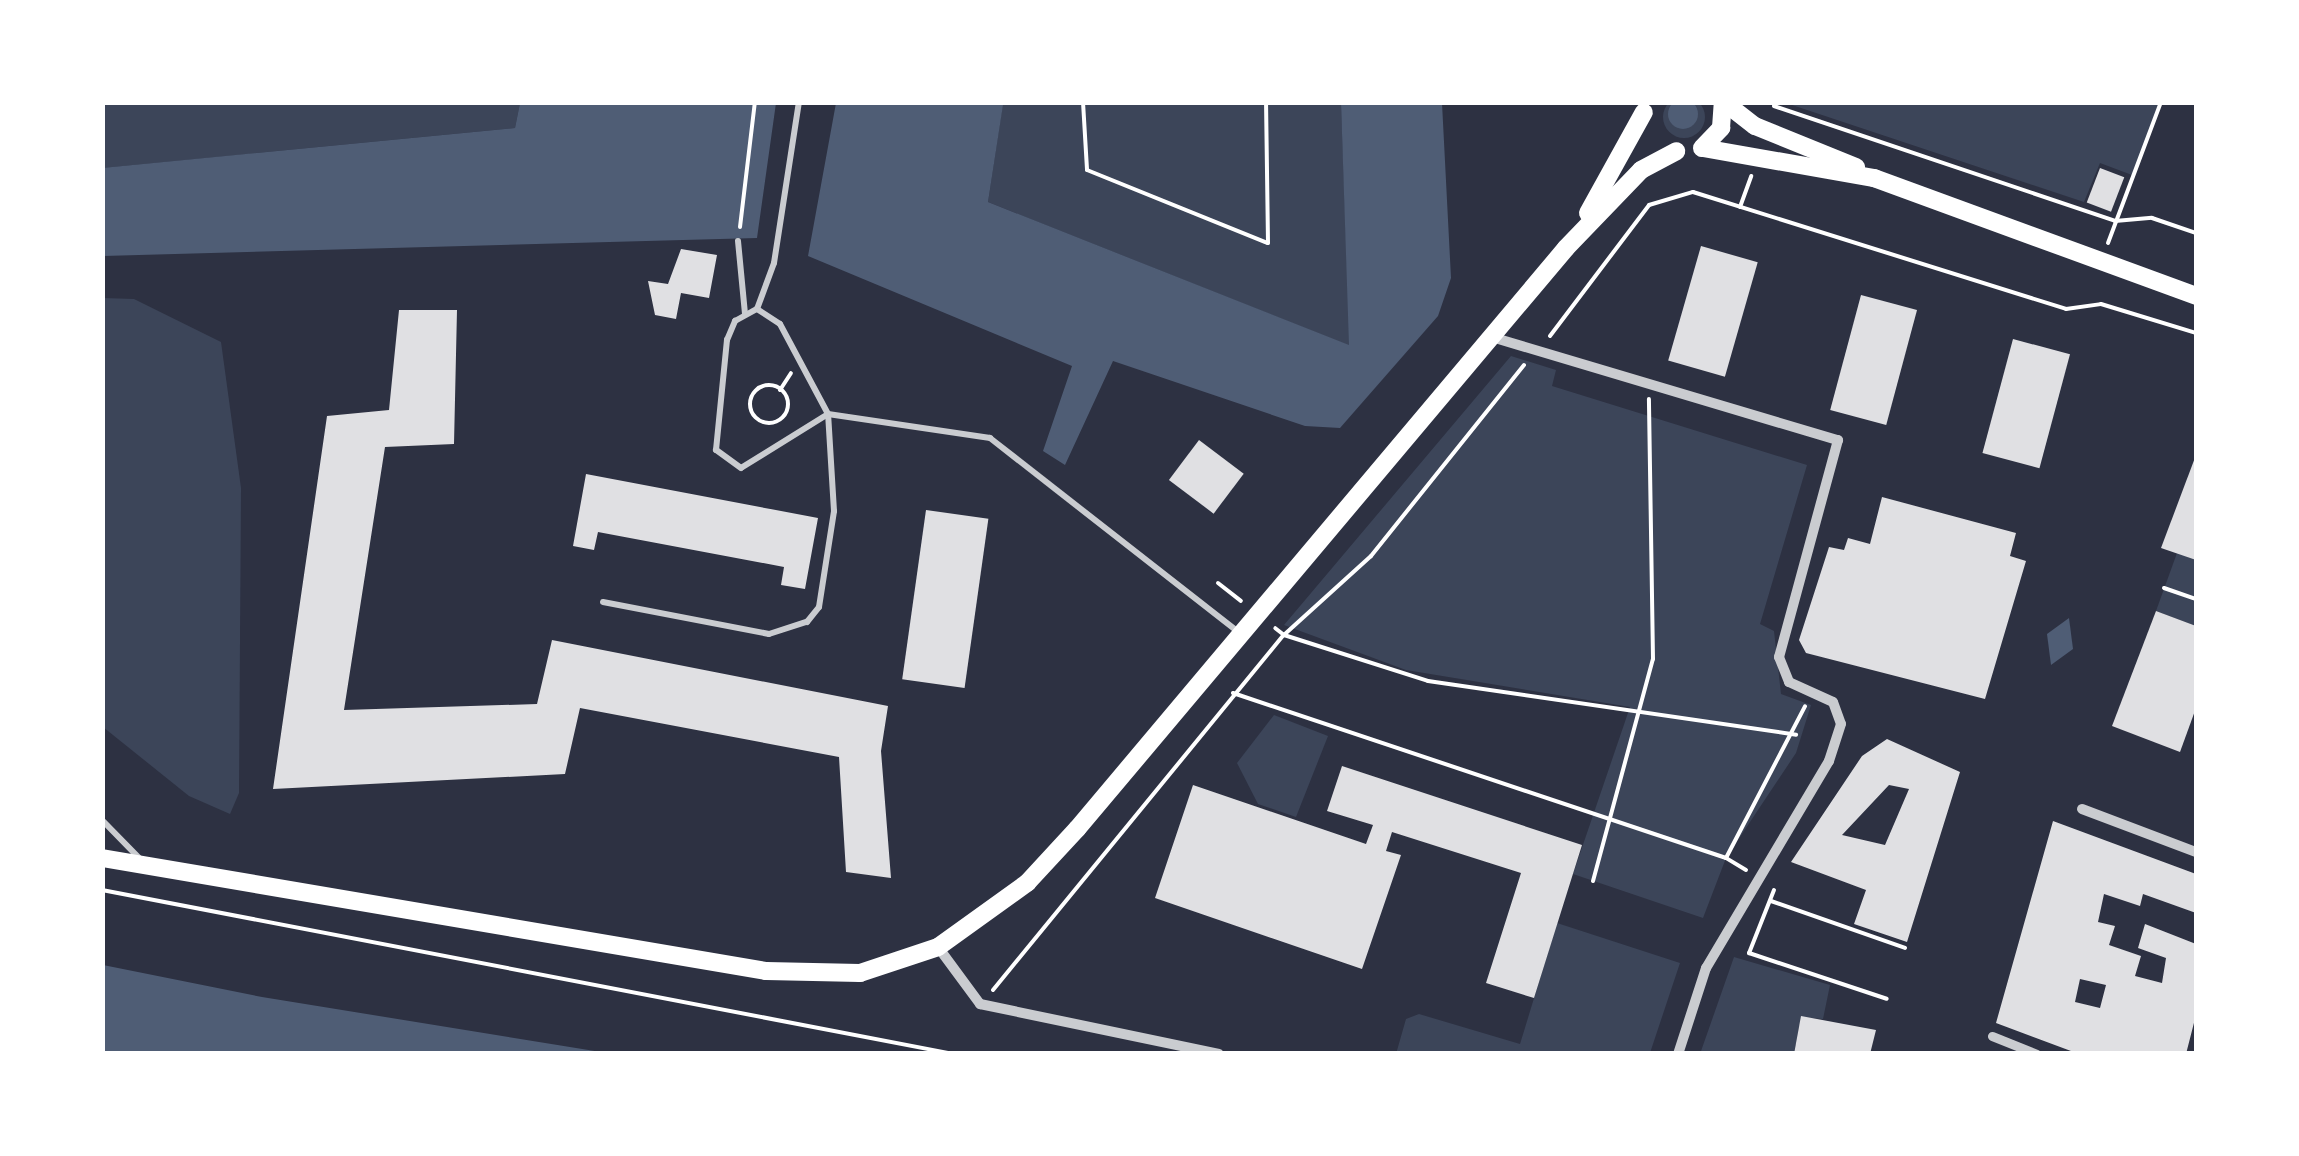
<!DOCTYPE html>
<html>
<head>
<meta charset="utf-8">
<style>
  body { margin:0 }
  #map { position:relative; width:2299px; height:1156px; overflow:hidden; background:#2d3142; font-family:Cabin,sans-serif }
  div>[style] { position:absolute }
  [style*='--x'] { left:calc(var(--x)*1px); top:calc(var(--y)*1px); width:calc(var(--w)*1px); rotate:calc(var(--a)*1deg) }
  .green>* { inset:0; background:#3c4559 }
  .round { border-radius:50% }
  .water>* { inset:0; background:#4f5d75 }
  .building>* { inset:0; background:#e0e0e3; transform-origin:0 0 }
  .path>* { height:4px; margin:-2px; padding:0 2px; transform-origin:2px; border-radius:2px; background:#fff }
  .path>.ring { margin:-2px; padding:0; box-sizing:content-box; background:none; border:4px solid #fff; border-radius:50% }
  .service>* { height:6px; margin:-3px; padding:0 3px; transform-origin:3px; border-radius:3px; background:#caccd0 }
  .pedestrian>* { height:9px; margin:-4.5px; padding:0 4.5px; transform-origin:4.5px; border-radius:4.5px; background:#caccd0 }
  .minor>* { height:10px; margin:-5px; padding:0 5px; transform-origin:5px; border-radius:5px; background:#caccd0 }
  .secondary>* { height:18px; margin:-9px; padding:0 9px; transform-origin:9px; border-radius:9px; background:#fff }
  span { translate:-50% -50%; white-space:nowrap; text-align:center; line-height:1.15; -webkit-text-stroke:10px #fff; paint-order:stroke }
  .frame { position:absolute; inset:0; border:105px solid #fff; pointer-events:none }
</style>
</head>
<body>
<div id="map">
  <div class="green">
    <div class="round" style="left:1663px;top:96px;width:42px;height:42px"></div>
    <div style="clip-path:polygon(103px 103px,520px 103px,515px 128px,103px 168px)"></div>
    <div style="clip-path:polygon(1003px 103px,1341px 103px,1350px 346px,988px 202px)"></div>
    <div style="clip-path:polygon(1786px 103px,2161px 103px,2132px 175px,2100px 163px,2084px 202px)"></div>
    <div style="clip-path:polygon(103px 298px,134px 299px,221px 342px,241px 488px,239px 793px,230px 814px,189px 796px,103px 727px)"></div>
    <div style="clip-path:polygon(1511px 356px,1556px 370px,1552px 386px,1807px 465px,1760px 624px,1774px 631px,1781px 694px,1811px 705px,1796px 753px,1726px 858px,1703px 918px,1573px 874px,1630px 707px,1406px 670px,1284px 625px)"></div>
    <div style="clip-path:polygon(2177px 553px,2196px 560px,2196px 626px,2156px 611px)"></div>
    <div style="clip-path:polygon(1274px 715px,1328px 736px,1296px 817px,1258px 804px,1237px 763px)"></div>
    <div style="clip-path:polygon(1557px 923px,1680px 963px,1650px 1053px,1396px 1054px,1406px 1019px,1419px 1014px,1520px 1044px)"></div>
    <div style="clip-path:polygon(1734px 957px,1830px 985px,1823px 1019px,1801px 1017px,1794px 1053px,1700px 1054px)"></div>
  </div>
  <div class="water">
    <div class="round" style="left:1668px;top:99px;width:30px;height:30px"></div>
    <div style="clip-path:polygon(520px 103px,776px 103px,757px 238px,103px 256px,102px 168px,515px 128px)"></div>
    <div style="clip-path:polygon(836px 103px,1003px 105px,988px 202px,1349px 345px,1341px 103px,1442px 103px,1451px 278px,1438px 316px,1340px 428px,1305px 426px,1113px 361px,1065px 465px,1043px 451px,1072px 366px,808px 256px)"></div>
    <div style="clip-path:polygon(2069px 618px,2073px 649px,2051px 665px,2047px 634px)"></div>
    <div style="clip-path:polygon(103px 965px,262px 997px,607px 1053px,103px 1053px)"></div>
  </div>
  <div class="building">
    <div style="left:2100px;top:168px;width:26px;height:37px;rotate:21deg"></div>
    <div style="left:1701px;top:246px;width:59px;height:119px;rotate:16deg"></div>
    <div style="clip-path:polygon(681px 249px,717px 255px,709px 298px,681px 293px,676px 319px,655px 315px,648px 281px,668px 284px)"></div>
    <div style="left:1861px;top:295px;width:58px;height:119px;rotate:15deg"></div>
    <div style="clip-path:polygon(399px 310px,457px 310px,454px 444px,385px 447px,344px 710px,537px 704px,552px 640px,888px 706px,881px 751px,891px 878px,846px 872px,839px 757px,580px 708px,565px 774px,273px 789px,327px 416px,389px 410px)"></div>
    <div style="left:2013px;top:339px;width:59px;height:118px;rotate:15deg"></div>
    <div style="left:1199px;top:440px;width:56px;height:50px;rotate:37deg"></div>
    <div style="clip-path:polygon(2196px 455px,2196px 560px,2161px 548px)"></div>
    <div style="clip-path:polygon(586px 474px,818px 518px,805px 589px,781px 585px,784px 567px,598px 532px,594px 550px,573px 546px)"></div>
    <div style="clip-path:polygon(1882px 497px,2016px 533px,2010px 556px,2026px 561px,1985px 699px,1806px 653px,1799px 640px,1829px 547px,1844px 550px,1848px 538px,1870px 544px)"></div>
    <div style="left:926px;top:510px;width:63px;height:171px;rotate:8deg"></div>
    <div style="clip-path:polygon(2156px 611px,2196px 626px,2196px 708px,2180px 752px,2112px 726px)"></div>
    <div style="clip-path:polygon(evenodd,1887px 739px,1960px 772px,1907px 942px,1854px 924px,1866px 890px,1791px 862px,1862px 756px,1887px 739px,1889px 785px,1909px 789px,1885px 845px,1842px 835px,1889px 785px)"></div>
    <div style="clip-path:polygon(1342px 766px,1582px 845px,1534px 998px,1486px 983px,1521px 873px,1392px 832px,1386px 851px,1401px 855px,1362px 969px,1155px 898px,1193px 785px,1366px 844px,1373px 825px,1327px 811px)"></div>
    <div style="clip-path:polygon(evenodd,2053px 821px,2196px 874px,2196px 913px,2143px 894px,2140px 906px,2104px 894px,2098px 922px,2115px 926px,2109px 945px,2141px 956px,2135px 976px,2162px 983px,2166px 958px,2138px 948px,2145px 924px,2196px 944px,2196px 1015px,2186px 1054px,2079px 1054px,1996px 1023px,2053px 821px,2080px 979px,2106px 985px,2100px 1008px,2075px 1002px,2080px 979px)"></div>
    <div style="clip-path:polygon(1801px 1016px,1876px 1030px,1870px 1054px,1794px 1054px)"></div>
  </div>
  <div class="path">
    <div style="--x:1083;--y:102;--w:68;--a:86.6"></div>
    <div style="--x:1087;--y:170;--w:195;--a:22"></div>
    <div style="--x:1268;--y:243;--w:141;--a:-90.8"></div>
    <div style="--x:1774;--y:106;--w:360;--a:18.6"></div>
    <div style="--x:2115;--y:221;--w:37;--a:-5"></div>
    <div style="--x:2152;--y:218;--w:46;--a:18.8"></div>
    <div style="--x:1740;--y:207;--w:33;--a:-70"></div>
    <div style="--x:740;--y:227;--w:126;--a:-83.2"></div>
    <div style="--x:2108;--y:243;--w:151;--a:-69.4"></div>
    <div style="--x:1550;--y:336;--w:164;--a:-52.9"></div>
    <div style="--x:1649;--y:205;--w:46;--a:-16.5"></div>
    <div style="--x:1693;--y:192;--w:391;--a:17.4"></div>
    <div style="--x:2066;--y:309;--w:35;--a:-8"></div>
    <div style="--x:2101;--y:304;--w:99;--a:17"></div>
    <div style="--x:1524;--y:365;--w:245;--a:128.7"></div>
    <div style="--x:1371;--y:556;--w:118;--a:137.8"></div>
    <div style="--x:1284;--y:635;--w:151;--a:17.7"></div>
    <div style="--x:1428;--y:681;--w:372;--a:8.3"></div>
    <div class="ring" style="left:750px;top:385px;width:34px;height:34px"></div>
    <div style="--x:780;--y:390;--w:20;--a:-57"></div>
    <div style="--x:1218;--y:583;--w:29;--a:38"></div>
    <div style="--x:2164;--y:588;--w:34;--a:19"></div>
    <div style="--x:1233;--y:693;--w:520;--a:18.5"></div>
    <div style="--x:1746;--y:870;--w:23;--a:-149"></div>
    <div style="--x:1726;--y:858;--w:171;--a:-62.5"></div>
    <div style="--x:1593;--y:881;--w:230;--a:-74.9"></div>
    <div style="--x:1653;--y:659;--w:260;--a:-90.9"></div>
    <div style="--x:102;--y:890;--w:868;--a:10.9"></div>
    <div style="--x:1774;--y:890;--w:68;--a:111.6"></div>
    <div style="--x:1749;--y:953;--w:145;--a:18.4"></div>
    <div style="--x:1771;--y:901;--w:142;--a:19.3"></div>
    <div style="--x:993;--y:990;--w:459;--a:-50.7"></div>
    <div style="--x:1284;--y:635;--w:11;--a:-142"></div>
  </div>
  <div class="service">
    <div style="--x:738;--y:241;--w:73;--a:84.5"></div>
    <div style="--x:757;--y:309;--w:27;--a:33"></div>
    <div style="--x:780;--y:324;--w:102;--a:61.9"></div>
    <div style="--x:828;--y:414;--w:102;--a:148.2"></div>
    <div style="--x:741;--y:468;--w:31;--a:-144"></div>
    <div style="--x:716;--y:450;--w:111;--a:-84.3"></div>
    <div style="--x:727;--y:340;--w:21;--a:-67"></div>
    <div style="--x:735;--y:321;--w:25;--a:-29"></div>
    <div style="--x:757;--y:309;--w:49;--a:-69.7"></div>
    <div style="--x:774;--y:263;--w:163;--a:-81.2"></div>
    <div style="--x:603;--y:602;--w:169;--a:10.9"></div>
    <div style="--x:769;--y:634;--w:40;--a:-18"></div>
    <div style="--x:807;--y:622;--w:19;--a:-51"></div>
    <div style="--x:819;--y:607;--w:97;--a:-81.1"></div>
    <div style="--x:834;--y:511;--w:97;--a:-93.5"></div>
    <div style="--x:828;--y:414;--w:164;--a:8.4"></div>
    <div style="--x:990;--y:438;--w:315;--a:38"></div>
    <div style="--x:102;--y:820;--w:54;--a:45.7"></div>
  </div>
  <div class="pedestrian">
    <div style="--x:1992;--y:1036;--w:48;--a:21.8"></div>
  </div>
  <div class="minor">
    <div style="--x:1495;--y:338;--w:358;--a:16.6"></div>
    <div style="--x:1838;--y:440;--w:225;--a:105.2"></div>
    <div style="--x:1779;--y:657;--w:27;--a:68"></div>
    <div style="--x:1789;--y:682;--w:48;--a:24.4"></div>
    <div style="--x:1833;--y:702;--w:23;--a:70"></div>
    <div style="--x:1841;--y:724;--w:39;--a:108"></div>
    <div style="--x:1829;--y:761;--w:241;--a:120.7"></div>
    <div style="--x:1706;--y:968;--w:90;--a:108"></div>
    <div style="--x:2082;--y:809;--w:122;--a:20.7"></div>
    <div style="--x:938;--y:947;--w:71;--a:53.6"></div>
    <div style="--x:980;--y:1004;--w:244;--a:11.8"></div>
  </div>
  <div class="secondary">
    <div style="--x:1724;--y:102;--w:39;--a:38"></div>
    <div style="--x:1755;--y:126;--w:109;--a:22.1"></div>
    <div style="--x:1702;--y:148;--w:28;--a:-46"></div>
    <div style="--x:1721;--y:128;--w:26;--a:-86"></div>
    <div style="--x:1703;--y:148;--w:174;--a:10"></div>
    <div style="--x:1874;--y:178;--w:343;--a:20.1"></div>
    <div style="--x:1588;--y:213;--w:115;--a:-61"></div>
    <div style="--x:102;--y:858;--w:674;--a:9.66"></div>
    <div style="--x:766;--y:971;--w:94;--a:1.2"></div>
    <div style="--x:860;--y:973;--w:82;--a:-18.4"></div>
    <div style="--x:938;--y:947;--w:110;--a:-35.7"></div>
    <div style="--x:1027;--y:883;--w:74;--a:-47.2"></div>
    <div style="--x:1077;--y:829;--w:759;--a:-49.91"></div>
    <div style="--x:1566;--y:248;--w:108;--a:-46.1"></div>
    <div style="--x:1641;--y:170;--w:40;--a:-28"></div>
  </div>
  <div class="frame"></div>
</div>
</body>
</html>
